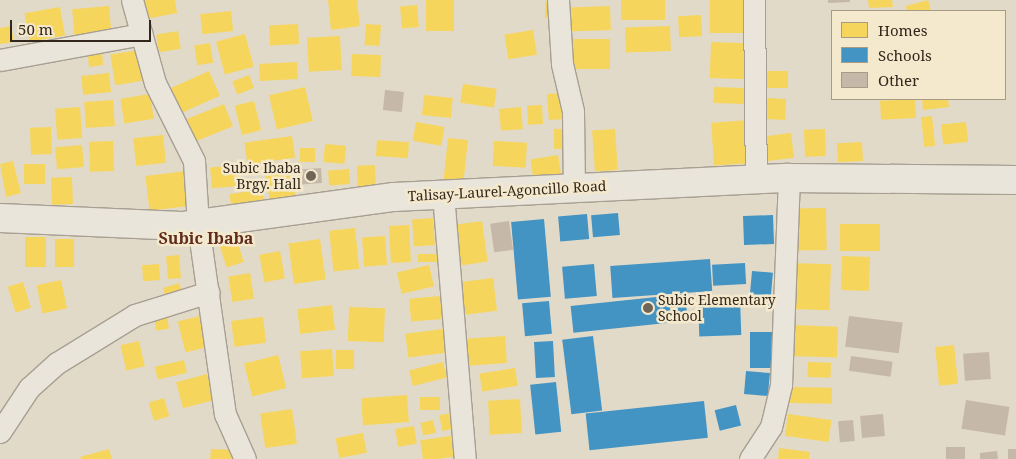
<!DOCTYPE html>
<html>
<head>
<meta charset="utf-8">
<style>
  body { margin:0 }
  #map { position:relative; width:1016px; height:459px; overflow:hidden; background:#e2dac8; font-family:"Noto Serif",serif }
  div>[style] { position:absolute }
  [style*='--x'] { left:calc(var(--x)*1px); top:calc(var(--y)*1px); width:calc(var(--w)*1px); rotate:calc(var(--a)*1deg) }
  .homes>* { inset:0; background:#f6d55c; transform-origin:0 0 }
  .schools>* { inset:0; background:#4393c3; transform-origin:0 0 }
  .building>* { inset:0; background:#c5b8a9; transform-origin:0 0 }
  .roads { filter:drop-shadow(1px 0 #a69f92) drop-shadow(-1px 0 #a69f92) drop-shadow(0 1px #a69f92) drop-shadow(0 -1px #a69f92) }
  .street>* { height:21px; margin:-10.5px; padding:0 10.5px; transform-origin:10.5px; border-radius:10.5px; background:#eae5da }
  .secondary>* { height:28px; margin:-14px; padding:0 14px; transform-origin:14px; border-radius:14px; background:#eae5da }
  .dots>* { width:14px; height:14px; translate:-50% -50%; box-sizing:border-box; border:2px solid #f4e9cd; border-radius:50% }
  span { translate:-50% -50%; white-space:nowrap; text-align:center; line-height:1.15; -webkit-text-stroke:5px #f4e9cd; paint-order:stroke }
  .poi-label { font-size:14px; color:#33271c }
  .right { translate:-100% -50%; text-align:right }
  .left { translate:0 -50%; text-align:left }
  .street-label { font-size:14px; color:#33271c }
  .quarter-label { font-size:16px; color:#5e2b1d; font-weight:700 }
  .legend { position:absolute; left:831px; top:10px; width:175px; height:90px; box-sizing:border-box; background:#f4e9cd; border:1px solid #a79b86; margin:0; padding:6px 9px; list-style:none; font-size:15px; color:#33271c }
  .legend li { display:flex; align-items:center; gap:10px; height:25px }
  .legend b { width:25px; border:1px solid #a79b86 }
  .scale { position:absolute; left:10px; top:20px; width:141px; height:22px; box-sizing:border-box; border:2px solid #33271c; border-top:0; padding-left:6px; font-size:15px; line-height:18px; white-space:nowrap; color:#33271c; -webkit-text-stroke:4px #f4e9cd; paint-order:stroke }
</style>
</head>
<body>
<div id="map">
  <div class="homes">
    <div style="clip-path:polygon(143px 0,175px 0,177px 13px,146px 19px)"></div>
    <div style="clip-path:polygon(328px 0,357px 0,360px 26px,331px 30px)"></div>
    <div style="left:426px;top:0;width:28px;height:31px"></div>
    <div style="left:621px;top:0;width:44px;height:20px"></div>
    <div style="left:710px;top:0;width:33px;height:33px"></div>
    <div style="clip-path:polygon(868px 0,892px 0,893px 7px,869px 8px)"></div>
    <div style="clip-path:polygon(928px 0,931px 11px,907px 11px,906px 6px)"></div>
    <div style="clip-path:polygon(545px 1px,555px 2px,554px 18px,545px 18px)"></div>
    <div style="left:417px;top:5px;width:22px;height:17px;rotate:85deg"></div>
    <div style="left:109px;top:6px;width:34px;height:37px;rotate:85deg"></div>
    <div style="left:610px;top:6px;width:24px;height:43px;rotate:88deg"></div>
    <div style="left:60px;top:7px;width:29px;height:36px;rotate:80deg"></div>
    <div style="left:231px;top:11px;width:20px;height:31px;rotate:84deg"></div>
    <div style="left:701px;top:15px;width:21px;height:23px;rotate:87deg"></div>
    <div style="left:298px;top:24px;width:20px;height:29px;rotate:87deg"></div>
    <div style="left:366px;top:24px;width:15px;height:21px;rotate:4deg"></div>
    <div style="clip-path:polygon(11px 26px,14px 42px,0 44px,0 28px)"></div>
    <div style="left:670px;top:26px;width:25px;height:45px;rotate:88deg"></div>
    <div style="left:533px;top:30px;width:25px;height:29px;rotate:81deg"></div>
    <div style="left:178px;top:31px;width:18px;height:22px;rotate:81deg"></div>
    <div style="left:245px;top:34px;width:34px;height:30px;rotate:75deg"></div>
    <div style="left:340px;top:36px;width:34px;height:33px;rotate:87deg"></div>
    <div style="left:610px;top:39px;width:30px;height:41px;rotate:90deg"></div>
    <div style="left:711px;top:42px;width:38px;height:36px;rotate:2deg"></div>
    <div style="left:210px;top:43px;width:20px;height:16px;rotate:81deg"></div>
    <div style="left:139px;top:50px;width:31px;height:29px;rotate:81deg"></div>
    <div style="clip-path:polygon(102px 53px,103px 65px,89px 67px,88px 56px)"></div>
    <div style="left:352px;top:54px;width:29px;height:22px;rotate:2deg"></div>
    <div style="left:297px;top:62px;width:17px;height:38px;rotate:87deg"></div>
    <div style="left:209px;top:71px;width:27px;height:46px;rotate:66deg"></div>
    <div style="left:758px;top:71px;width:30px;height:17px"></div>
    <div style="left:109px;top:73px;width:19px;height:28px;rotate:84deg"></div>
    <div style="left:249px;top:75px;width:14px;height:18px;rotate:69deg"></div>
    <div style="left:463px;top:84px;width:34px;height:19px;rotate:8deg"></div>
    <div style="left:305px;top:87px;width:35px;height:37px;rotate:77deg"></div>
    <div style="left:714px;top:87px;width:31px;height:16px;rotate:2deg"></div>
    <div style="left:563px;top:93px;width:26px;height:16px;rotate:86deg"></div>
    <div style="left:150px;top:94px;width:25px;height:30px;rotate:81deg"></div>
    <div style="left:424px;top:95px;width:29px;height:20px;rotate:6deg"></div>
    <div style="left:767px;top:98px;width:19px;height:21px;rotate:3deg"></div>
    <div style="left:915px;top:99px;width:19px;height:35px;rotate:87deg"></div>
    <div style="clip-path:polygon(922px 99px,948px 99px,949px 107px,923px 110px)"></div>
    <div style="left:113px;top:100px;width:26px;height:29px;rotate:86deg"></div>
    <div style="left:254px;top:101px;width:30px;height:20px;rotate:76deg"></div>
    <div style="left:224px;top:104px;width:24px;height:46px;rotate:68deg"></div>
    <div style="left:542px;top:105px;width:19px;height:15px;rotate:87deg"></div>
    <div style="left:80px;top:107px;width:31px;height:25px;rotate:86deg"></div>
    <div style="left:521px;top:107px;width:22px;height:22px;rotate:85deg"></div>
    <div style="left:932px;top:116px;width:30px;height:11px;rotate:84deg"></div>
    <div style="left:750px;top:120px;width:43px;height:39px;rotate:86deg"></div>
    <div style="left:416px;top:122px;width:29px;height:19px;rotate:10deg"></div>
    <div style="left:966px;top:122px;width:20px;height:25px;rotate:84deg"></div>
    <div style="left:51px;top:127px;width:27px;height:21px;rotate:88deg"></div>
    <div style="left:554px;top:129px;width:13px;height:20px"></div>
    <div style="left:615px;top:129px;width:41px;height:23px;rotate:86deg"></div>
    <div style="left:825px;top:129px;width:27px;height:21px;rotate:88deg"></div>
    <div style="left:791px;top:133px;width:25px;height:26px;rotate:83deg"></div>
    <div style="left:163px;top:135px;width:28px;height:30px;rotate:84deg"></div>
    <div style="left:292px;top:136px;width:22px;height:48px;rotate:82deg"></div>
    <div style="left:448px;top:138px;width:20px;height:44px;rotate:6deg"></div>
    <div style="left:377px;top:140px;width:32px;height:16px;rotate:4deg"></div>
    <div style="left:113px;top:141px;width:30px;height:24px;rotate:88deg"></div>
    <div style="left:494px;top:141px;width:33px;height:25px;rotate:3deg"></div>
    <div style="left:862px;top:142px;width:19px;height:25px;rotate:87deg"></div>
    <div style="left:325px;top:144px;width:21px;height:18px;rotate:5deg"></div>
    <div style="left:82px;top:145px;width:22px;height:27px;rotate:85deg"></div>
    <div style="left:315px;top:148px;width:14px;height:15px;rotate:90deg"></div>
    <div style="left:558px;top:155px;width:19px;height:28px;rotate:81deg"></div>
    <div style="clip-path:polygon(13px 161px,21px 193px,6px 197px,0 164px)"></div>
    <div style="left:24px;top:164px;width:21px;height:20px"></div>
    <div style="left:238px;top:165px;width:21px;height:28px;rotate:85deg"></div>
    <div style="left:375px;top:165px;width:24px;height:18px;rotate:88deg"></div>
    <div style="left:349px;top:169px;width:15px;height:21px;rotate:86deg"></div>
    <div style="left:291px;top:170px;width:27px;height:26px;rotate:80deg"></div>
    <div style="left:186px;top:171px;width:35px;height:41px;rotate:83deg"></div>
    <div style="left:72px;top:177px;width:27px;height:21px;rotate:88deg"></div>
    <div style="left:262px;top:189px;width:20px;height:33px;rotate:81deg"></div>
    <div style="left:826px;top:208px;width:42px;height:35px;rotate:89deg"></div>
    <div style="left:433px;top:218px;width:27px;height:21px;rotate:86deg"></div>
    <div style="left:482px;top:221px;width:41px;height:31px;rotate:82deg"></div>
    <div style="left:840px;top:224px;width:40px;height:27px"></div>
    <div style="left:409px;top:225px;width:37px;height:20px;rotate:87deg"></div>
    <div style="left:355px;top:228px;width:41px;height:26px;rotate:84deg"></div>
    <div style="left:385px;top:236px;width:29px;height:23px;rotate:86deg"></div>
    <div style="left:25px;top:237px;width:21px;height:30px"></div>
    <div style="left:55px;top:239px;width:19px;height:28px"></div>
    <div style="left:320px;top:239px;width:41px;height:32px;rotate:82deg"></div>
    <div style="left:237px;top:241px;width:22px;height:18px;rotate:72deg"></div>
    <div style="left:280px;top:251px;width:28px;height:21px;rotate:80deg"></div>
    <div style="left:439px;top:254px;width:8px;height:21px;rotate:90deg"></div>
    <div style="left:179px;top:255px;width:23px;height:13px;rotate:85deg"></div>
    <div style="left:842px;top:256px;width:28px;height:34px;rotate:2deg"></div>
    <div style="left:793px;top:263px;width:38px;height:46px;rotate:2deg"></div>
    <div style="left:159px;top:264px;width:16px;height:17px;rotate:86deg"></div>
    <div style="left:429px;top:265px;width:22px;height:33px;rotate:77deg"></div>
    <div style="left:250px;top:273px;width:26px;height:22px;rotate:81deg"></div>
    <div style="left:493px;top:278px;width:33px;height:32px;rotate:83deg"></div>
    <div style="left:61px;top:280px;width:29px;height:25px;rotate:78deg"></div>
    <div style="left:23px;top:282px;width:27px;height:16px;rotate:73deg"></div>
    <div style="clip-path:polygon(179px 283px,182px 291px,165px 295px,163px 288px)"></div>
    <div style="left:440px;top:296px;width:23px;height:31px;rotate:85deg"></div>
    <div style="left:332px;top:305px;width:25px;height:35px;rotate:83deg"></div>
    <div style="left:349px;top:307px;width:36px;height:34px;rotate:2deg"></div>
    <div style="left:166px;top:308px;width:21px;height:13px;rotate:82deg"></div>
    <div style="left:200px;top:316px;width:32px;height:23px;rotate:76deg"></div>
    <div style="left:263px;top:317px;width:26px;height:32px;rotate:83deg"></div>
    <div style="left:791px;top:325px;width:47px;height:31px;rotate:2deg"></div>
    <div style="left:443px;top:329px;width:24px;height:38px;rotate:83deg"></div>
    <div style="left:505px;top:336px;width:27px;height:39px;rotate:86deg"></div>
    <div style="left:139px;top:341px;width:26px;height:19px;rotate:77deg"></div>
    <div style="left:954px;top:345px;width:39px;height:19px;rotate:84deg"></div>
    <div style="left:332px;top:349px;width:27px;height:32px;rotate:86deg"></div>
    <div style="left:354px;top:350px;width:19px;height:18px;rotate:90deg"></div>
    <div style="left:278px;top:355px;width:34px;height:35px;rotate:76deg"></div>
    <div style="left:184px;top:360px;width:13px;height:30px;rotate:77deg"></div>
    <div style="left:443px;top:362px;width:16px;height:35px;rotate:76deg"></div>
    <div style="left:808px;top:362px;width:23px;height:15px;rotate:2deg"></div>
    <div style="left:515px;top:368px;width:18px;height:36px;rotate:81deg"></div>
    <div style="left:207px;top:374px;width:27px;height:32px;rotate:75deg"></div>
    <div style="left:790px;top:387px;width:42px;height:16px;rotate:1deg"></div>
    <div style="left:407px;top:395px;width:27px;height:46px;rotate:86deg"></div>
    <div style="left:420px;top:397px;width:20px;height:13px"></div>
    <div style="left:164px;top:398px;width:19px;height:16px;rotate:74deg"></div>
    <div style="left:520px;top:399px;width:34px;height:32px;rotate:87deg"></div>
    <div style="left:292px;top:409px;width:35px;height:32px;rotate:82deg"></div>
    <div style="left:451px;top:413px;width:16px;height:12px;rotate:79deg"></div>
    <div style="left:788px;top:414px;width:44px;height:22px;rotate:8deg"></div>
    <div style="left:433px;top:420px;width:13px;height:13px;rotate:77deg"></div>
    <div style="left:414px;top:426px;width:18px;height:19px;rotate:81deg"></div>
    <div style="left:363px;top:433px;width:20px;height:28px;rotate:79deg"></div>
    <div style="left:451px;top:436px;width:21px;height:31px;rotate:82deg"></div>
    <div style="clip-path:polygon(779px 448px,810px 452px,809px 459px,778px 459px)"></div>
    <div style="clip-path:polygon(109px 449px,112px 459px,81px 459px,80px 457px)"></div>
    <div style="clip-path:polygon(211px 449px,234px 450px,233px 459px,210px 459px)"></div>
  </div>
  <div class="schools">
    <div style="left:618px;top:213px;width:22px;height:27px;rotate:85deg"></div>
    <div style="left:587px;top:214px;width:25px;height:29px;rotate:85deg"></div>
    <div style="left:773px;top:215px;width:29px;height:30px;rotate:88deg"></div>
    <div style="left:544px;top:219px;width:78px;height:33px;rotate:85deg"></div>
    <div style="left:710px;top:259px;width:32px;height:100px;rotate:86deg"></div>
    <div style="left:745px;top:263px;width:21px;height:33px;rotate:87deg"></div>
    <div style="left:594px;top:264px;width:32px;height:32px;rotate:85deg"></div>
    <div style="left:752px;top:271px;width:21px;height:35px;rotate:5deg"></div>
    <div style="left:685px;top:294px;width:27px;height:115px;rotate:84deg"></div>
    <div style="left:740px;top:298px;width:37px;height:42px;rotate:88deg"></div>
    <div style="left:549px;top:301px;width:33px;height:27px;rotate:85deg"></div>
    <div style="left:750px;top:332px;width:23px;height:36px"></div>
    <div style="left:593px;top:336px;width:75px;height:31px;rotate:83deg"></div>
    <div style="left:553px;top:341px;width:36px;height:19px;rotate:87deg"></div>
    <div style="left:746px;top:371px;width:24px;height:23px;rotate:5deg"></div>
    <div style="left:556px;top:382px;width:50px;height:26px;rotate:84deg"></div>
    <div style="left:704px;top:401px;width:37px;height:119px;rotate:84deg"></div>
    <div style="left:736px;top:405px;width:21px;height:22px;rotate:76deg"></div>
  </div>
  <div class="building">
    <div style="clip-path:polygon(828px 0,850px 0,850px 2px,828px 3px)"></div>
    <div style="left:385px;top:90px;width:19px;height:20px;rotate:6deg"></div>
    <div style="left:321px;top:168px;width:15px;height:21px;rotate:86deg"></div>
    <div style="left:509px;top:221px;width:29px;height:19px;rotate:82deg"></div>
    <div style="left:849px;top:316px;width:54px;height:31px;rotate:7deg"></div>
    <div style="left:989px;top:352px;width:27px;height:26px;rotate:86deg"></div>
    <div style="left:851px;top:356px;width:42px;height:15px;rotate:8deg"></div>
    <div style="left:966px;top:400px;width:44px;height:29px;rotate:9deg"></div>
    <div style="left:883px;top:414px;width:22px;height:23px;rotate:85deg"></div>
    <div style="left:853px;top:420px;width:21px;height:15px;rotate:85deg"></div>
    <div style="left:946px;top:447px;width:19px;height:12px"></div>
    <div style="left:1008px;top:449px;width:8px;height:10px"></div>
    <div style="clip-path:polygon(997px 451px,998px 459px,980px 459px,980px 453px)"></div>
  </div>
  <div class="roads">
    <div class="street">
      <div style="--x:132;--y:0;--w:86;--a:74.5"></div>
      <div style="--x:155;--y:83;--w:87;--a:63.4"></div>
      <div style="--x:194;--y:161;--w:64;--a:86.4"></div>
      <div style="--x:198;--y:225;--w:191;--a:81.9"></div>
      <div style="--x:225;--y:414;--w:49;--a:66"></div>
      <div style="--x:558;--y:0;--w:64;--a:86.4"></div>
      <div style="--x:562;--y:64;--w:48;--a:76.8"></div>
      <div style="--x:573;--y:111;--w:77;--a:89.3"></div>
      <div style="--x:754;--y:0;--w:179;--a:89.4"></div>
      <div style="--x:0;--y:60;--w:144;--a:-10.4"></div>
      <div style="--x:443;--y:194;--w:266;--a:85.3"></div>
      <div style="--x:0;--y:432;--w:53;--a:-56.6"></div>
      <div style="--x:29;--y:388;--w:38;--a:-42"></div>
      <div style="--x:57;--y:363;--w:92;--a:-31.6"></div>
      <div style="--x:135;--y:315;--w:77;--a:-17.3"></div>
      <div style="--x:750;--y:459;--w:38;--a:-57"></div>
      <div style="--x:771;--y:427;--w:43;--a:-76.6"></div>
      <div style="--x:781;--y:385;--w:207;--a:-87.8"></div>
    </div>
    <div class="secondary">
      <div style="--x:0;--y:218;--w:182;--a:2.5"></div>
      <div style="--x:182;--y:226;--w:214;--a:-7.8"></div>
      <div style="--x:394;--y:197;--w:395;--a:-2.8"></div>
      <div style="--x:789;--y:178;--w:227;--a:0.5"></div>
    </div>
  </div>
  <div class="dots">
    <div style="left:311px;top:176px;background:#706658"></div>
    <div style="left:648px;top:308px;background:#706658"></div>
  </div>
  <div class="poi-label">
    <span class="right" style="left:301px;top:176px">Subic Ibaba<br>Brgy. Hall</span>
    <span class="left" style="left:658px;top:308px">Subic Elementary<br>School</span>
  </div>
  <div class="street-label">
    <span style="left:507px;top:191px;rotate:-3deg">Talisay-Laurel-Agoncillo Road</span>
  </div>
  <div class="quarter-label">
    <span style="left:206px;top:238px">Subic Ibaba</span>
  </div>
  <ul class="legend">
  <li><b style="height:14px;background:#f6d55c"></b>Homes</li>
  <li><b style="height:14px;background:#4393c3"></b>Schools</li>
  <li><b style="height:14px;background:#c5b8a9"></b>Other</li>
  </ul>
  <div class="scale">50 m</div>
</div>
</body>
</html>
